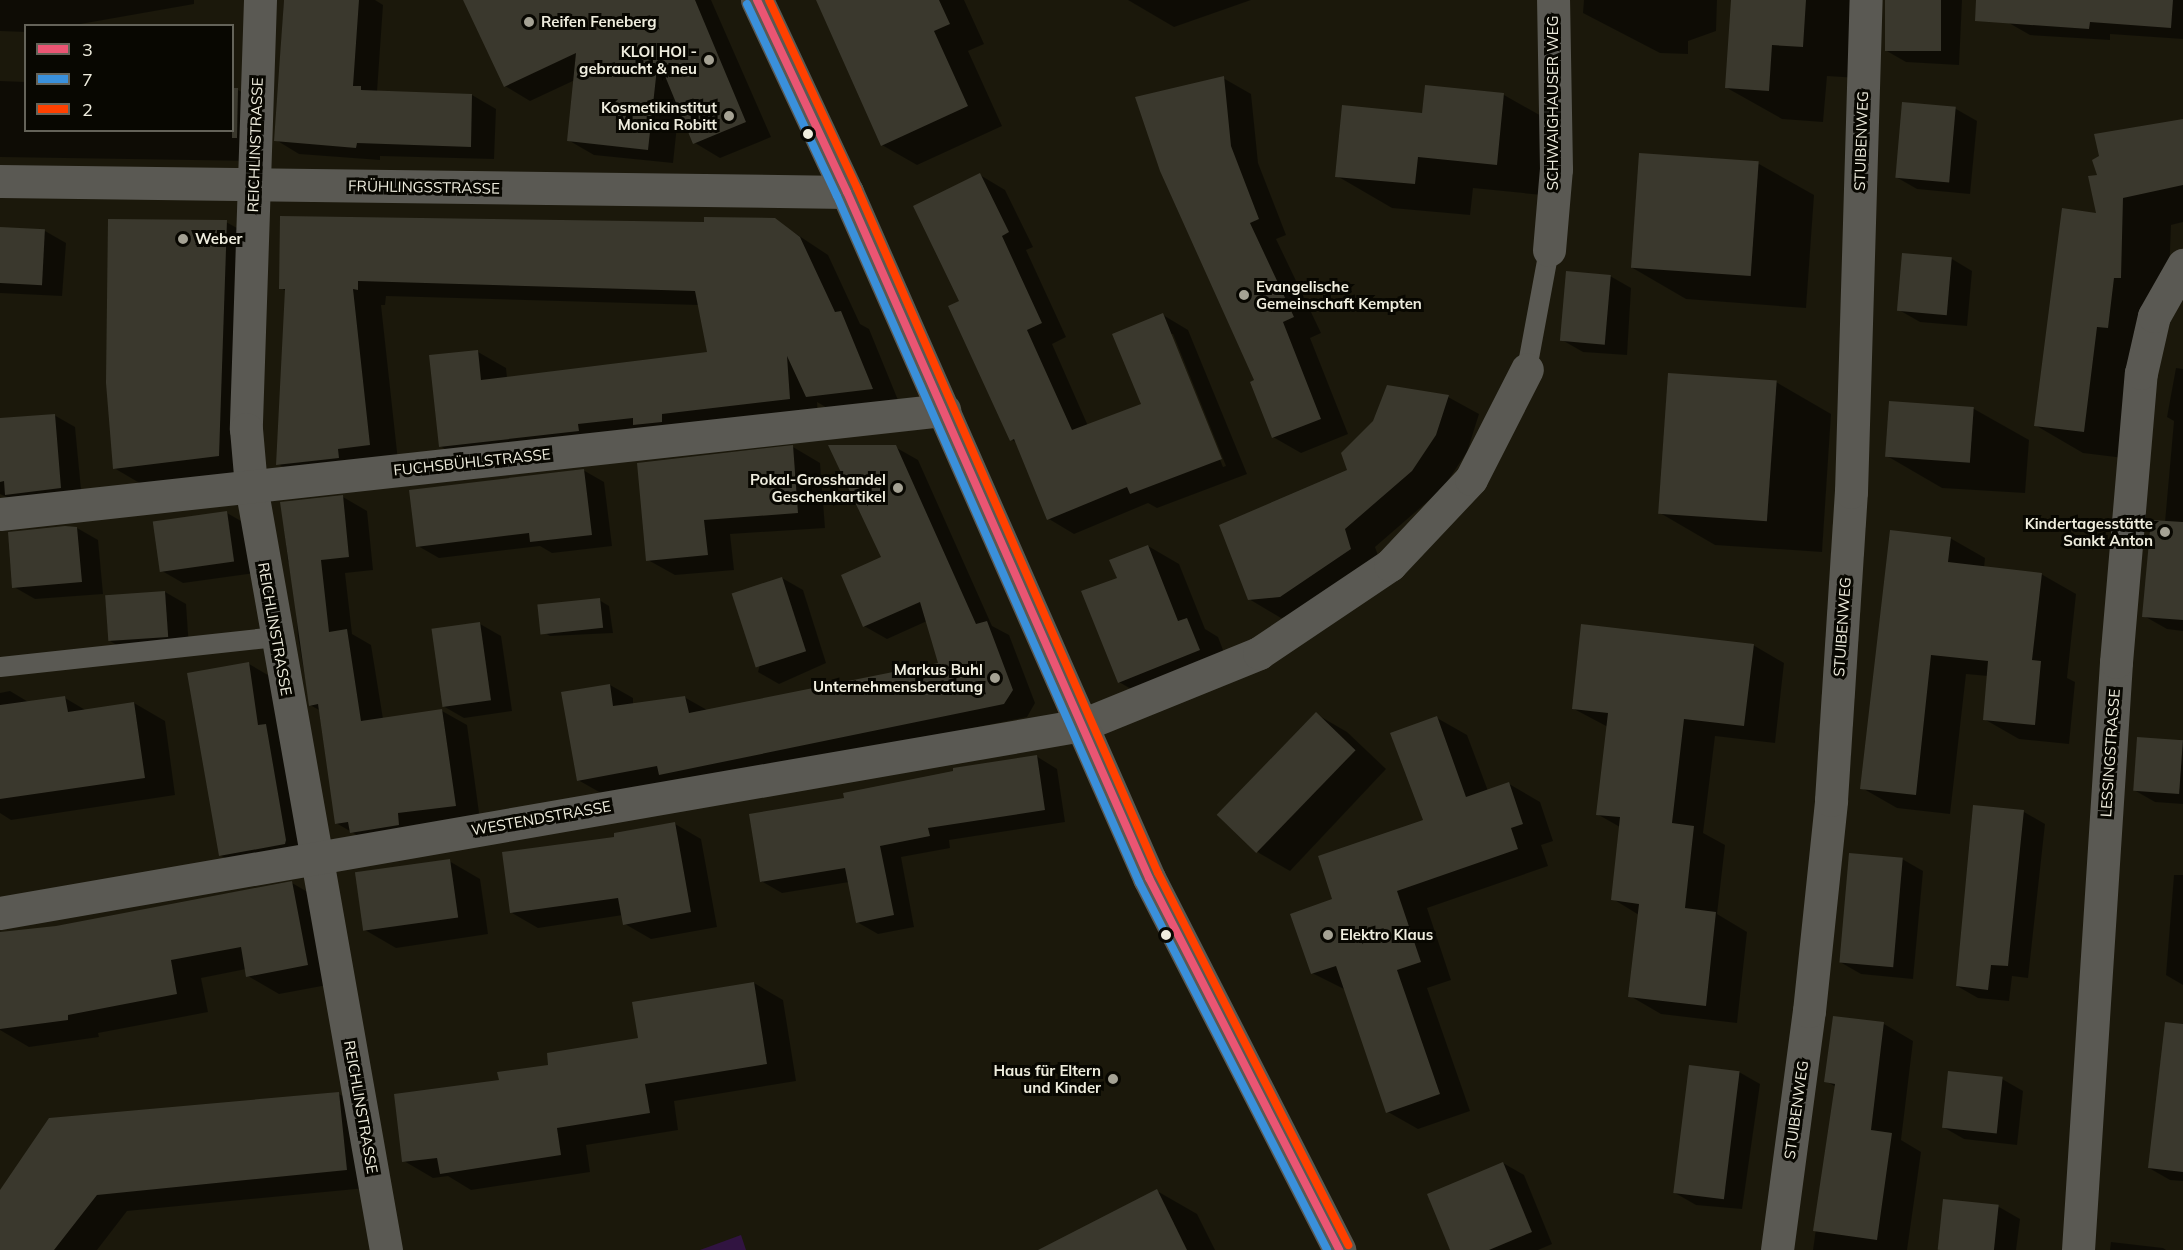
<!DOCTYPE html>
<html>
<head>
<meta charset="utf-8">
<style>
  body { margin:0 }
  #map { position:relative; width:2183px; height:1250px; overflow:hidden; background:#1b180b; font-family:Mulish,sans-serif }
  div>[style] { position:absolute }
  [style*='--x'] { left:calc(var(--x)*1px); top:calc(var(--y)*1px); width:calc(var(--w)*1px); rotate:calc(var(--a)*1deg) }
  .green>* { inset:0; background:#311441 }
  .shadow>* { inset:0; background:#0007 }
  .building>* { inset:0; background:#3a382d; transform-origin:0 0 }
  .service>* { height:20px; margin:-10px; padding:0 10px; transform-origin:10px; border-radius:10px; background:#5a5953 }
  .minor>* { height:33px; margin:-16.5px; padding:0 16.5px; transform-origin:16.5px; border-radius:16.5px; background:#5a5953 }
  .tertiary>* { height:33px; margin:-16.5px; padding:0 16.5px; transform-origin:16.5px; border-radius:16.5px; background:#5a5953 }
  .bus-1>* { height:8px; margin:-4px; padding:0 4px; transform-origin:4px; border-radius:4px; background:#ea5573 }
  .bus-2>* { height:8px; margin:-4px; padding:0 4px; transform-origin:4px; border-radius:4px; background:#3a90db }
  .bus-3>* { height:8px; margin:-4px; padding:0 4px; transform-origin:4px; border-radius:4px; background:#ff4000 }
  .dots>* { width:16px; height:16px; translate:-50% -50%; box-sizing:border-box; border:3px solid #080701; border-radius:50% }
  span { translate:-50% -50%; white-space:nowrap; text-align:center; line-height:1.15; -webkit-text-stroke:6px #080701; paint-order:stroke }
  .poi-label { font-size:15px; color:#efedde; font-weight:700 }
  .left { translate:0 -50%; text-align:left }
  .right { translate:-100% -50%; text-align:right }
  .street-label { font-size:15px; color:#efedde }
  .legend { position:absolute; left:24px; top:24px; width:210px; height:108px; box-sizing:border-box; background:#080701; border:2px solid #646359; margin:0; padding:8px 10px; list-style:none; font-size:18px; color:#efedde }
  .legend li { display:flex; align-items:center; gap:12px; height:30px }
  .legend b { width:30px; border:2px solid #646359 }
</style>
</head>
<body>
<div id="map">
  <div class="green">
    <div style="clip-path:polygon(741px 1235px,746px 1250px,700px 1250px)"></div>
  </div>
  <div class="shadow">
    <div style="clip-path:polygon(0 0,194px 0,194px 4px,69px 26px,26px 26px,26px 32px,0 31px)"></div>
    <div style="clip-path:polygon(284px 0,375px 0,383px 5px,377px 92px,472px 95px,496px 109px,494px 159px,380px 156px,380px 160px,299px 154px,276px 140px)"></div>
    <div style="clip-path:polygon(464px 0,711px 0,771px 137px,720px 158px,695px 143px,679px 107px,673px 163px,594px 155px,568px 140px,575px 80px,530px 101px,505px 86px)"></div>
    <div style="clip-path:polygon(817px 0,964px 0,984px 44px,968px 51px,1002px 126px,917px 165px,882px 145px)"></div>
    <div style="clip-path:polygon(1128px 0,1251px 0,1174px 27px)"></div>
    <div style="clip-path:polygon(1584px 0,1717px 0,1716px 31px,1688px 41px,1688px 54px,1660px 53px,1583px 13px)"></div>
    <div style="clip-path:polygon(1732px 0,1863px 0,1858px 78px,1827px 76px,1823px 122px,1782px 119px,1727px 88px)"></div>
    <div style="clip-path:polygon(1887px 0,1962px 0,1959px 65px,1906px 62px,1885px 50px)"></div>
    <div style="clip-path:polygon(2011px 0,2183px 0,2183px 39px,2110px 34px,2110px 40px,2030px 35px,2009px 23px)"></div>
    <div style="clip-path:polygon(1223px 78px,1251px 94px,1258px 163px,1286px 235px,1276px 239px,1321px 333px,1310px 338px,1348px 434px,1301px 453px,1273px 437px,1256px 381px)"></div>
    <div style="clip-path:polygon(0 81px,26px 82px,26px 130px,232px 130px,238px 90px,265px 105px,259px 161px,0 157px)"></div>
    <div style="clip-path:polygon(1426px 87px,1504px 95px,1559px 126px,1552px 196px,1473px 188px,1470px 215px,1392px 208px,1337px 176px,1423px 114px)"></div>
    <div style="clip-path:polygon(1903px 104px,1956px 109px,1977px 121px,1970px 194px,1917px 189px,1896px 177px)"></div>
    <div style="clip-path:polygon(2183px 120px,2183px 222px,2171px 225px,2168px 305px,2132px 459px,2083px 453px,2035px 425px,2098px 215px,2099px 176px)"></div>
    <div style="clip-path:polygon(1759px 164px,1814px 195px,1806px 308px,1686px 299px,1631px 267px)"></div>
    <div style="clip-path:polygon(evenodd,980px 175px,1005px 190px,1033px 247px,1026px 250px,1066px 337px,1052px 344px,1088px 426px,1143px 405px,1163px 315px,1188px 330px,1247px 474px,1157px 508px,1148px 503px,1074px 534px,1049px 519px,1018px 443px,1012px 440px,961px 301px,980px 175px,1170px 334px,1173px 334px,1226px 466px,1223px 467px,1170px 334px)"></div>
    <div style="clip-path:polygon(775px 220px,828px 255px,860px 324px,869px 329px,900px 405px,836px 413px,817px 402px,818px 415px,468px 462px,440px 446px,478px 352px,506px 368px,507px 378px,709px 353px,699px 305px,386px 296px,385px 305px,381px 305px,398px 461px,306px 480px,278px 464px,286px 291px,281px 288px,706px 223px)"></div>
    <div style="clip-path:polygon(226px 222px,255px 238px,247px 472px,143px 485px,114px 468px)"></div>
    <div style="clip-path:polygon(0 228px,45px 231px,66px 243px,62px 296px,0 293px)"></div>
    <div style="clip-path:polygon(1952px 259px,1972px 271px,1967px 326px,1920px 322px,1899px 310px)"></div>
    <div style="clip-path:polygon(1610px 276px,1631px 288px,1627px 355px,1583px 352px,1562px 340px)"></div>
    <div style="clip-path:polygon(2176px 368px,2183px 369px,2183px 631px,2167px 629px,2144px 616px,2165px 522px,2174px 421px,2167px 417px)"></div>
    <div style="clip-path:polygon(1776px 382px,1831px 414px,1822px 552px,1715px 545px,1660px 513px)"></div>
    <div style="clip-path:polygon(1448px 397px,1479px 414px,1467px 452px,1443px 488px,1375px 547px,1382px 567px,1311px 614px,1281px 618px,1249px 599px,1349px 470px)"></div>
    <div style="clip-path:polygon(1890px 403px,1974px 409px,2029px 440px,2025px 493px,1942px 488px,1887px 456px)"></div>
    <div style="clip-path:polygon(54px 415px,75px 427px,82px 500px,27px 506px,0 494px,0 420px)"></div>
    <div style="clip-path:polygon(793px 447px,820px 463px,825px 528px,730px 534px,734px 570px,675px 575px,648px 560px)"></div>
    <div style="clip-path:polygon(895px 447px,918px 460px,992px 626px,1009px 635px,1035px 703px,1027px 717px,683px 787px,601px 793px,578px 780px,610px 685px,633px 698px,633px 704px,684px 697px,707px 710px,940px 664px,927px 621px,887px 639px,864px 626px,883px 558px)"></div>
    <div style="clip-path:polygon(583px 470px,604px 482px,612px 546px,552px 553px,540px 546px,439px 558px,418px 546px)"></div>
    <div style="clip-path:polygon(343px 497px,367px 511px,373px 570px,345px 573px,352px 634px,371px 645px,383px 719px,442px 711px,467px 725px,480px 820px,376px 846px,336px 823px,321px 711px,310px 705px,298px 637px,293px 565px,288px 562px,282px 503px)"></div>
    <div style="clip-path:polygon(227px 513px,248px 525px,255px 573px,183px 583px,162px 571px)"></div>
    <div style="clip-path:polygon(77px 528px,98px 540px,103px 594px,35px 599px,14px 587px)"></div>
    <div style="clip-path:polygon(1950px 538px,1985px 558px,1984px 568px,2041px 574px,2076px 594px,2067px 678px,2075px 682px,2069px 744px,2019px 739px,1984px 719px,1988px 676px,1966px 674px,1950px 814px,1897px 808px,1862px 788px)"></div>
    <div style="clip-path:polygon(1148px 546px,1179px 564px,1205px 629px,1218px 637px,1230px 668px,1150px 700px,1119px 682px,1118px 578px)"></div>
    <div style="clip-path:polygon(782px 578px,803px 590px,826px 663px,779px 684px,758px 672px)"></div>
    <div style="clip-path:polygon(165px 592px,186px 604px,189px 648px,130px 653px,110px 641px)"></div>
    <div style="clip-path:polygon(599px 600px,609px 606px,613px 633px,550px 636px,540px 630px)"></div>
    <div style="clip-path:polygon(480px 624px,501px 636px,512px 711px,464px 718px,443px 706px)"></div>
    <div style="clip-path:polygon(1753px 645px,1784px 663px,1775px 743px,1715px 736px,1703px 833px,1725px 845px,1717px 914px,1747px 932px,1737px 1023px,1661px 1014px,1630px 996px,1639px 915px,1613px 899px,1620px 827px,1597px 814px,1608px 727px,1574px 709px)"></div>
    <div style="clip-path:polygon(249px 664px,280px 682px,316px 862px,251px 873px,220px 855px)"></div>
    <div style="clip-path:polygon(10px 691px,30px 703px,65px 698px,87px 711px,134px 703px,165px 721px,175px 795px,11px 820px,0 813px,0 693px)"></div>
    <div style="clip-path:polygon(1316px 714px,1347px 732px,1386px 769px,1290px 871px,1259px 853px,1220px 816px)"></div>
    <div style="clip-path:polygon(1437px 718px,1467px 735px,1488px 791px,1509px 784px,1540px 802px,1553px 841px,1541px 845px,1548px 866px,1427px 908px,1451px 980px,1427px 988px,1470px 1111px,1418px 1129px,1388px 1112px,1346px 990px,1312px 973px,1334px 900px,1424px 821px)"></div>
    <div style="clip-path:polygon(2183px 741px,2183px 804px,2155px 802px,2134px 790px)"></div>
    <div style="clip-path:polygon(1036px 756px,1057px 769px,1065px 822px,949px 840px,950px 848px,901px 857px,914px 927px,878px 934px,857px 922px,849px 882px,782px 893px,761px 881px,846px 800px)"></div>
    <div style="clip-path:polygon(1974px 806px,2024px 812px,2045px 824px,2028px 978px,2012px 976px,2009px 1001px,1978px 998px,1957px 986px)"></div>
    <div style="clip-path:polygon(675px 824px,701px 839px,717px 927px,651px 939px,625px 924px,623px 915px,538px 928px,512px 913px,616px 838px)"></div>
    <div style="clip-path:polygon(1902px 859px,1923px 871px,1913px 979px,1861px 974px,1840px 962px)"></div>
    <div style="clip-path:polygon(449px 861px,480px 879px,488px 934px,396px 948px,365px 930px)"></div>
    <div style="clip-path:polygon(2174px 875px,2183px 875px,2183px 985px,2166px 975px)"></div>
    <div style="clip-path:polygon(292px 883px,323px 901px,338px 983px,279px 994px,248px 976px,246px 969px,201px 978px,208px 1012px,98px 1033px,99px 1037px,29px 1047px,0 1030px,0 934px,56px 928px)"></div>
    <div style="clip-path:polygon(754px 983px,783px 1000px,796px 1081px,674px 1101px,678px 1130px,586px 1145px,590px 1172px,471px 1190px,448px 1176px,433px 1178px,404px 1161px,500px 1081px,639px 1040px)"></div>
    <div style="clip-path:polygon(1884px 1024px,1913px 1041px,1901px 1140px,1921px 1152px,1907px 1250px,1813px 1250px,1836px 1087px,1826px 1081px)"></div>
    <div style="clip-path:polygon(2183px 1056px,2183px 1181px,2170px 1180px,2149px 1168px)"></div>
    <div style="clip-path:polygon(1739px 1072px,1760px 1084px,1742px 1209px,1696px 1205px,1675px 1193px)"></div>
    <div style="clip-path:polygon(2002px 1079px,2023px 1091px,2017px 1145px,1964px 1139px,1943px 1127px)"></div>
    <div style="clip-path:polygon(339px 1094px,369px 1111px,377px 1187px,127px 1211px,97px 1250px,0 1250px,0 1192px)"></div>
    <div style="clip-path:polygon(1503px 1163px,1524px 1175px,1552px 1244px,1538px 1250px,1452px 1250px)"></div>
    <div style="clip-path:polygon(1157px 1191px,1197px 1214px,1215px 1250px,1083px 1250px)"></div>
    <div style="clip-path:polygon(1999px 1207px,2020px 1219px,2016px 1250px,1939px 1250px)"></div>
    <div style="clip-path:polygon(2111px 1242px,2163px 1248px,2166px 1250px,2110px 1250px)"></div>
  </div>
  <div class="building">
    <div style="clip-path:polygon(284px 0,359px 0,353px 86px,361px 86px,361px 90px,472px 94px,471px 147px,357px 143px,356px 148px,274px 141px)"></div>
    <div style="clip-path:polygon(463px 0,695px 0,746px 122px,693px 144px,658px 59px,648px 150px,567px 141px,576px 53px,504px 87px)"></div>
    <div style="clip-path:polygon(816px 0,939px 0,950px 24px,934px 31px,968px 106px,881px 146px)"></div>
    <div style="clip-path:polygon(1731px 0,1806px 0,1803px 47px,1772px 45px,1769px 91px,1725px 88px)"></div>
    <div style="left:1885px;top:0;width:56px;height:51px"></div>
    <div style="clip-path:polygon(1976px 0,2173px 0,2171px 28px,2090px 22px,2089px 29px,1975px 21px)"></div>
    <div style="clip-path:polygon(1224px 76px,1231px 146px,1259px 219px,1250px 223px,1294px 317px,1283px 322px,1321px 419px,1272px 438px,1250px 382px,1254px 380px,1160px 171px,1135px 97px)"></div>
    <div style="clip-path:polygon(1425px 85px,1504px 93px,1497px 165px,1418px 157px,1415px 184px,1335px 177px,1342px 105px,1422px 113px)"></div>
    <div style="clip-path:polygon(232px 88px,238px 88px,237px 138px,232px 138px)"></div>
    <div style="left:1902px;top:102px;width:54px;height:76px;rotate:5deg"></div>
    <div style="clip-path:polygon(2183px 119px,2183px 185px,2123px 198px,2121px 278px,2114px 278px,2108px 328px,2097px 327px,2084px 432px,2034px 426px,2062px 208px,2096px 213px,2088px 176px,2097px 175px,2092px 160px,2099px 156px,2094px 134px)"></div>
    <div style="left:1639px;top:153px;width:120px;height:115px;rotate:4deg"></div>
    <div style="clip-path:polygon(980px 173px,1009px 232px,1002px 236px,1042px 323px,1027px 330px,1072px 430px,1141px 404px,1112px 334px,1163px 313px,1222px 459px,1130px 494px,1127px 487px,1047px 520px,1014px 439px,1010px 441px,948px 306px,959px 301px,913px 206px)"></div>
    <div style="clip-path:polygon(280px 216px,704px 222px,704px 217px,775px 218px,800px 237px,835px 312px,841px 311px,873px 389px,806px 397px,787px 356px,790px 399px,662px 414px,662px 422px,633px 425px,633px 418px,578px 424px,579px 431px,439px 447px,429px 355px,478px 350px,481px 380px,707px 352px,695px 291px,358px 281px,358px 290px,353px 289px,370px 445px,338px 449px,339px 458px,276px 465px,285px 289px,279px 289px)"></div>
    <div style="clip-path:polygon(108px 219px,227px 220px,219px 456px,113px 469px,106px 383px)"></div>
    <div style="left:0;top:227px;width:45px;height:56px;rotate:3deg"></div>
    <div style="left:1902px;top:253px;width:50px;height:58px;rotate:5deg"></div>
    <div style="left:1566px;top:271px;width:45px;height:70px;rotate:5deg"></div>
    <div style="left:1668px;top:373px;width:109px;height:141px;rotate:4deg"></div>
    <div style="clip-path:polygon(1387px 385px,1449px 395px,1436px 435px,1412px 471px,1345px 529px,1351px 549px,1280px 597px,1248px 600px,1219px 525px,1347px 470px,1341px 453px,1373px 421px)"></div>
    <div style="left:1889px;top:401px;width:85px;height:56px;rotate:4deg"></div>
    <div style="clip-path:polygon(55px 414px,61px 488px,5px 495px,4px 481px,0 482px,0 418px)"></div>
    <div style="clip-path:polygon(793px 445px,798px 513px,704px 520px,708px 555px,646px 561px,637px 463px)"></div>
    <div style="clip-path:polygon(828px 445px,896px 445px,976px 624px,987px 621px,1013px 690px,1004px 704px,659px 775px,657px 766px,577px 781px,561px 692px,610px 684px,613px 706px,685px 696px,689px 713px,938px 663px,920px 602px,863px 627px,841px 575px,881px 557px)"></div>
    <div style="clip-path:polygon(584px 469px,592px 535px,530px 542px,529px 533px,416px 547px,409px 490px)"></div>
    <div style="clip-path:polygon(343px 495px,349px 557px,321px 560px,329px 632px,347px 629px,361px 721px,442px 709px,456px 806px,398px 813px,399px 825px,350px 833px,348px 822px,335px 824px,318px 704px,309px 706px,280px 502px)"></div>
    <div style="left:227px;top:511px;width:51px;height:75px;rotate:82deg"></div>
    <div style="clip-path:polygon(2151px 520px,2183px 522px,2183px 620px,2142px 617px)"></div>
    <div style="clip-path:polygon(65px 526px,77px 527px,82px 582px,12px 588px,8px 532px)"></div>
    <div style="clip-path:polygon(1890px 530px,1951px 537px,1948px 562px,2042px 573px,2032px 660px,2041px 661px,2035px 725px,1983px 720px,1988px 661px,1931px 655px,1916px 795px,1860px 789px)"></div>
    <div style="clip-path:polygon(1148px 545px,1178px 621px,1187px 618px,1200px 650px,1118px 683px,1081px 591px,1117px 578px,1109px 560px)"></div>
    <div style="left:782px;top:577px;width:78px;height:53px;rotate:72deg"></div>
    <div style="left:165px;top:591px;width:46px;height:60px;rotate:86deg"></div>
    <div style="left:600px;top:598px;width:30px;height:63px;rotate:84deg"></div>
    <div style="left:480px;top:622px;width:79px;height:49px;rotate:82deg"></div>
    <div style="clip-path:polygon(1581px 624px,1754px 644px,1744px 726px,1684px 719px,1672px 823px,1694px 826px,1685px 908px,1716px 912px,1706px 1006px,1628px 997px,1639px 904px,1611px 900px,1620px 817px,1596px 815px,1608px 713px,1572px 709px)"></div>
    <div style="clip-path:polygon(249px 662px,258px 725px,266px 724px,286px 840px,285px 844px,219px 856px,187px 673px)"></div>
    <div style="clip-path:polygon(65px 696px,68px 712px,134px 702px,145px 778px,0 799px,0 705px)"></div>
    <div style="left:1316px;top:712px;width:55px;height:143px;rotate:44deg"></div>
    <div style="clip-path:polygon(1437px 716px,1466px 797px,1509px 782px,1523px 824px,1511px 828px,1518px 849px,1397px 891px,1421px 962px,1397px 970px,1440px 1094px,1386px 1113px,1336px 966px,1311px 974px,1290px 914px,1332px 899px,1318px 856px,1423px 820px,1390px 733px)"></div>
    <div style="left:2137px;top:737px;width:46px;height:54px;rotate:4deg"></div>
    <div style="clip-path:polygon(1037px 755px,1045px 810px,928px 828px,930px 836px,880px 846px,894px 915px,856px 923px,845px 868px,760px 882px,749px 814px,844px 798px,843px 793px,953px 771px,953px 768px)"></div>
    <div style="clip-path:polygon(1973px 805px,2024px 810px,2008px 966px,1991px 965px,1988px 990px,1956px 986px)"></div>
    <div style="clip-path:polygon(675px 822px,691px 912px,623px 925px,618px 898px,510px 913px,502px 852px,614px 837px,614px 833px)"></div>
    <div style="left:1849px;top:853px;width:54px;height:110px;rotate:5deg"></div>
    <div style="left:450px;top:859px;width:59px;height:96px;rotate:82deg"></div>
    <div style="clip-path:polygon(292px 881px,308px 965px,246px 977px,241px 947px,171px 960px,177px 994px,68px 1015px,68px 1020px,0 1029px,0 932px,56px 926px)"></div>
    <div style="clip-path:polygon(754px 982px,767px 1064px,645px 1084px,650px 1113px,557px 1128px,561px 1155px,440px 1174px,437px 1158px,402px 1162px,394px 1094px,499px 1080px,497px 1072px,548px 1065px,547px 1053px,638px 1038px,632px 1002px)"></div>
    <div style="clip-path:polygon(1833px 1016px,1884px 1022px,1871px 1130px,1892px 1133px,1877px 1240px,1813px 1231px,1835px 1084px,1824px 1082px)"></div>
    <div style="clip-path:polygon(2165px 1022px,2183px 1024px,2183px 1172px,2148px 1168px)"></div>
    <div style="left:1689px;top:1065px;width:51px;height:129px;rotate:7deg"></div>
    <div style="left:1948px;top:1071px;width:55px;height:57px;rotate:6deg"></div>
    <div style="clip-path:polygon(339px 1092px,347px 1170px,97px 1195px,54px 1250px,0 1250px,0 1190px,49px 1118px)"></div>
    <div style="clip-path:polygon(1503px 1162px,1532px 1232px,1489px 1250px,1450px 1250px,1427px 1194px)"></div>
    <div style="clip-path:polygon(1157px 1189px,1187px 1250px,1038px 1250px)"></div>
    <div style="left:1943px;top:1199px;width:56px;height:51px;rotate:6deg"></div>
  </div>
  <div class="service">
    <div style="--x:1527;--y:369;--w:121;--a:-79.5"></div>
    <div style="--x:0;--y:667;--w:278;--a:-6.2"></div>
  </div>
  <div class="minor">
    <div style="--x:260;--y:0;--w:429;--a:91.9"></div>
    <div style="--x:246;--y:429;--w:57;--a:85"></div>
    <div style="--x:251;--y:486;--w:776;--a:79.98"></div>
    <div style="--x:0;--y:181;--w:847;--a:0.74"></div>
    <div style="--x:1549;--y:250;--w:81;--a:-85.1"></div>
    <div style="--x:1556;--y:169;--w:169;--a:-91"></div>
    <div style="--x:0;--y:514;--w:950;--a:-6.29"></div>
    <div style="--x:0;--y:913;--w:1098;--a:-9.86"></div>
    <div style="--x:1082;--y:725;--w:191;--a:-22.1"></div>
    <div style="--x:1259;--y:653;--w:158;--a:-33.9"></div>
    <div style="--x:1390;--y:565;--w:118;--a:-46.7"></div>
    <div style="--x:1471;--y:479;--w:123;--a:-63"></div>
    <div style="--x:1777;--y:1250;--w:241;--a:-82.4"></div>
    <div style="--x:1809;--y:1011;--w:212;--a:-84"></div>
    <div style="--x:1831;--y:800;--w:309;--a:-86.3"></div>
    <div style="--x:1851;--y:492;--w:492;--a:-88.3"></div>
    <div style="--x:2078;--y:1250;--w:589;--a:-86.3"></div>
    <div style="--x:2116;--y:662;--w:290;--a:-85.1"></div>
    <div style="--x:2141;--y:373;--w:58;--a:-77.2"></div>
    <div style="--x:2154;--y:316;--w:59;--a:-60.4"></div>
  </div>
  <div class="tertiary">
    <div style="--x:757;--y:0;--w:212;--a:64.9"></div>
    <div style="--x:847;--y:192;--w:750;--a:66.24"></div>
    <div style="--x:1149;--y:878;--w:418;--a:62.9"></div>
  </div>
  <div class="bus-1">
    <div style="--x:757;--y:0;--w:212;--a:64.9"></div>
    <div style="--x:847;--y:192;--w:750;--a:66.24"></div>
    <div style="--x:1149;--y:878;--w:418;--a:62.9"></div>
  </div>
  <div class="bus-2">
    <div style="--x:747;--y:4;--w:212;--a:64.9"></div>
    <div style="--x:837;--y:196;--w:750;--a:66.24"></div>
    <div style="--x:1139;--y:882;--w:413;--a:62.9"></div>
  </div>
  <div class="bus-3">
    <div style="--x:769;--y:0;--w:208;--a:64.9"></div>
    <div style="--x:857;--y:188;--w:748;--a:66.28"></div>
    <div style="--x:1158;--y:873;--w:418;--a:62.9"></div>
  </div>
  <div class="dots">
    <div style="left:529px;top:22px;background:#a5a294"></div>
    <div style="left:709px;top:60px;background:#a5a294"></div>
    <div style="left:729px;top:116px;background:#a5a294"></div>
    <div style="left:808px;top:134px;background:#efedde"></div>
    <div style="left:183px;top:239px;background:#a5a294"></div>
    <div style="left:1244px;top:295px;background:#a5a294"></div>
    <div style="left:898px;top:488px;background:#a5a294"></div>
    <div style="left:2165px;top:532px;background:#a5a294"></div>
    <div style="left:995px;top:678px;background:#a5a294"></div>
    <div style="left:1166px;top:935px;background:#efedde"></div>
    <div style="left:1328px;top:935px;background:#a5a294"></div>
    <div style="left:1113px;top:1079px;background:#a5a294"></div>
  </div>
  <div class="poi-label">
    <span class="left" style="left:541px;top:22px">Reifen Feneberg</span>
    <span class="right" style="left:697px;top:60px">KLOI HOI -<br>gebraucht &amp; neu</span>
    <span class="right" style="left:717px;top:116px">Kosmetikinstitut<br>Monica Robitt</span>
    <span class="left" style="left:195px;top:239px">Weber</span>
    <span class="left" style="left:1256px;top:295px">Evangelische<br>Gemeinschaft Kempten</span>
    <span class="right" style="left:886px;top:488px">Pokal-Grosshandel<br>Geschenkartikel</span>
    <span class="right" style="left:2153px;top:532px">Kindertagesstätte<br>Sankt Anton</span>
    <span class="right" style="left:983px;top:678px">Markus Buhl<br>Unternehmensberatung</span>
    <span class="left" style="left:1340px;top:935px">Elektro Klaus</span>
    <span class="right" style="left:1101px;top:1079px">Haus für Eltern<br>und Kinder</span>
  </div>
  <div class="street-label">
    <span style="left:1553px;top:103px;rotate:-90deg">SCHWAIGHAUSER WEG</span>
    <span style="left:1861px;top:141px;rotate:-88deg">STUIBENWEG</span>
    <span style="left:255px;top:145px;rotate:-88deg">REICHLINSTRASSE</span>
    <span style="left:424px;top:187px;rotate:1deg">FRÜHLINGSSTRASSE</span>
    <span style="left:472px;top:462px;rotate:-6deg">FUCHSBÜHLSTRASSE</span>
    <span style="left:1842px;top:627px;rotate:-86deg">STUIBENWEG</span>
    <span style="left:275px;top:629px;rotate:80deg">REICHLINSTRASSE</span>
    <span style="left:2110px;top:753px;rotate:-86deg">LESSINGSTRASSE</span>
    <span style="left:541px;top:818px;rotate:-10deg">WESTENDSTRASSE</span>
    <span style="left:361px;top:1107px;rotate:80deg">REICHLINSTRASSE</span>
    <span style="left:1796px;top:1110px;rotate:-82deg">STUIBENWEG</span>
  </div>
  <ul class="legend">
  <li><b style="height:8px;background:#ea5573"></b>3</li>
  <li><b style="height:8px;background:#3a90db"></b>7</li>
  <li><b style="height:8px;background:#ff4000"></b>2</li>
  </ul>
</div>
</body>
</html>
